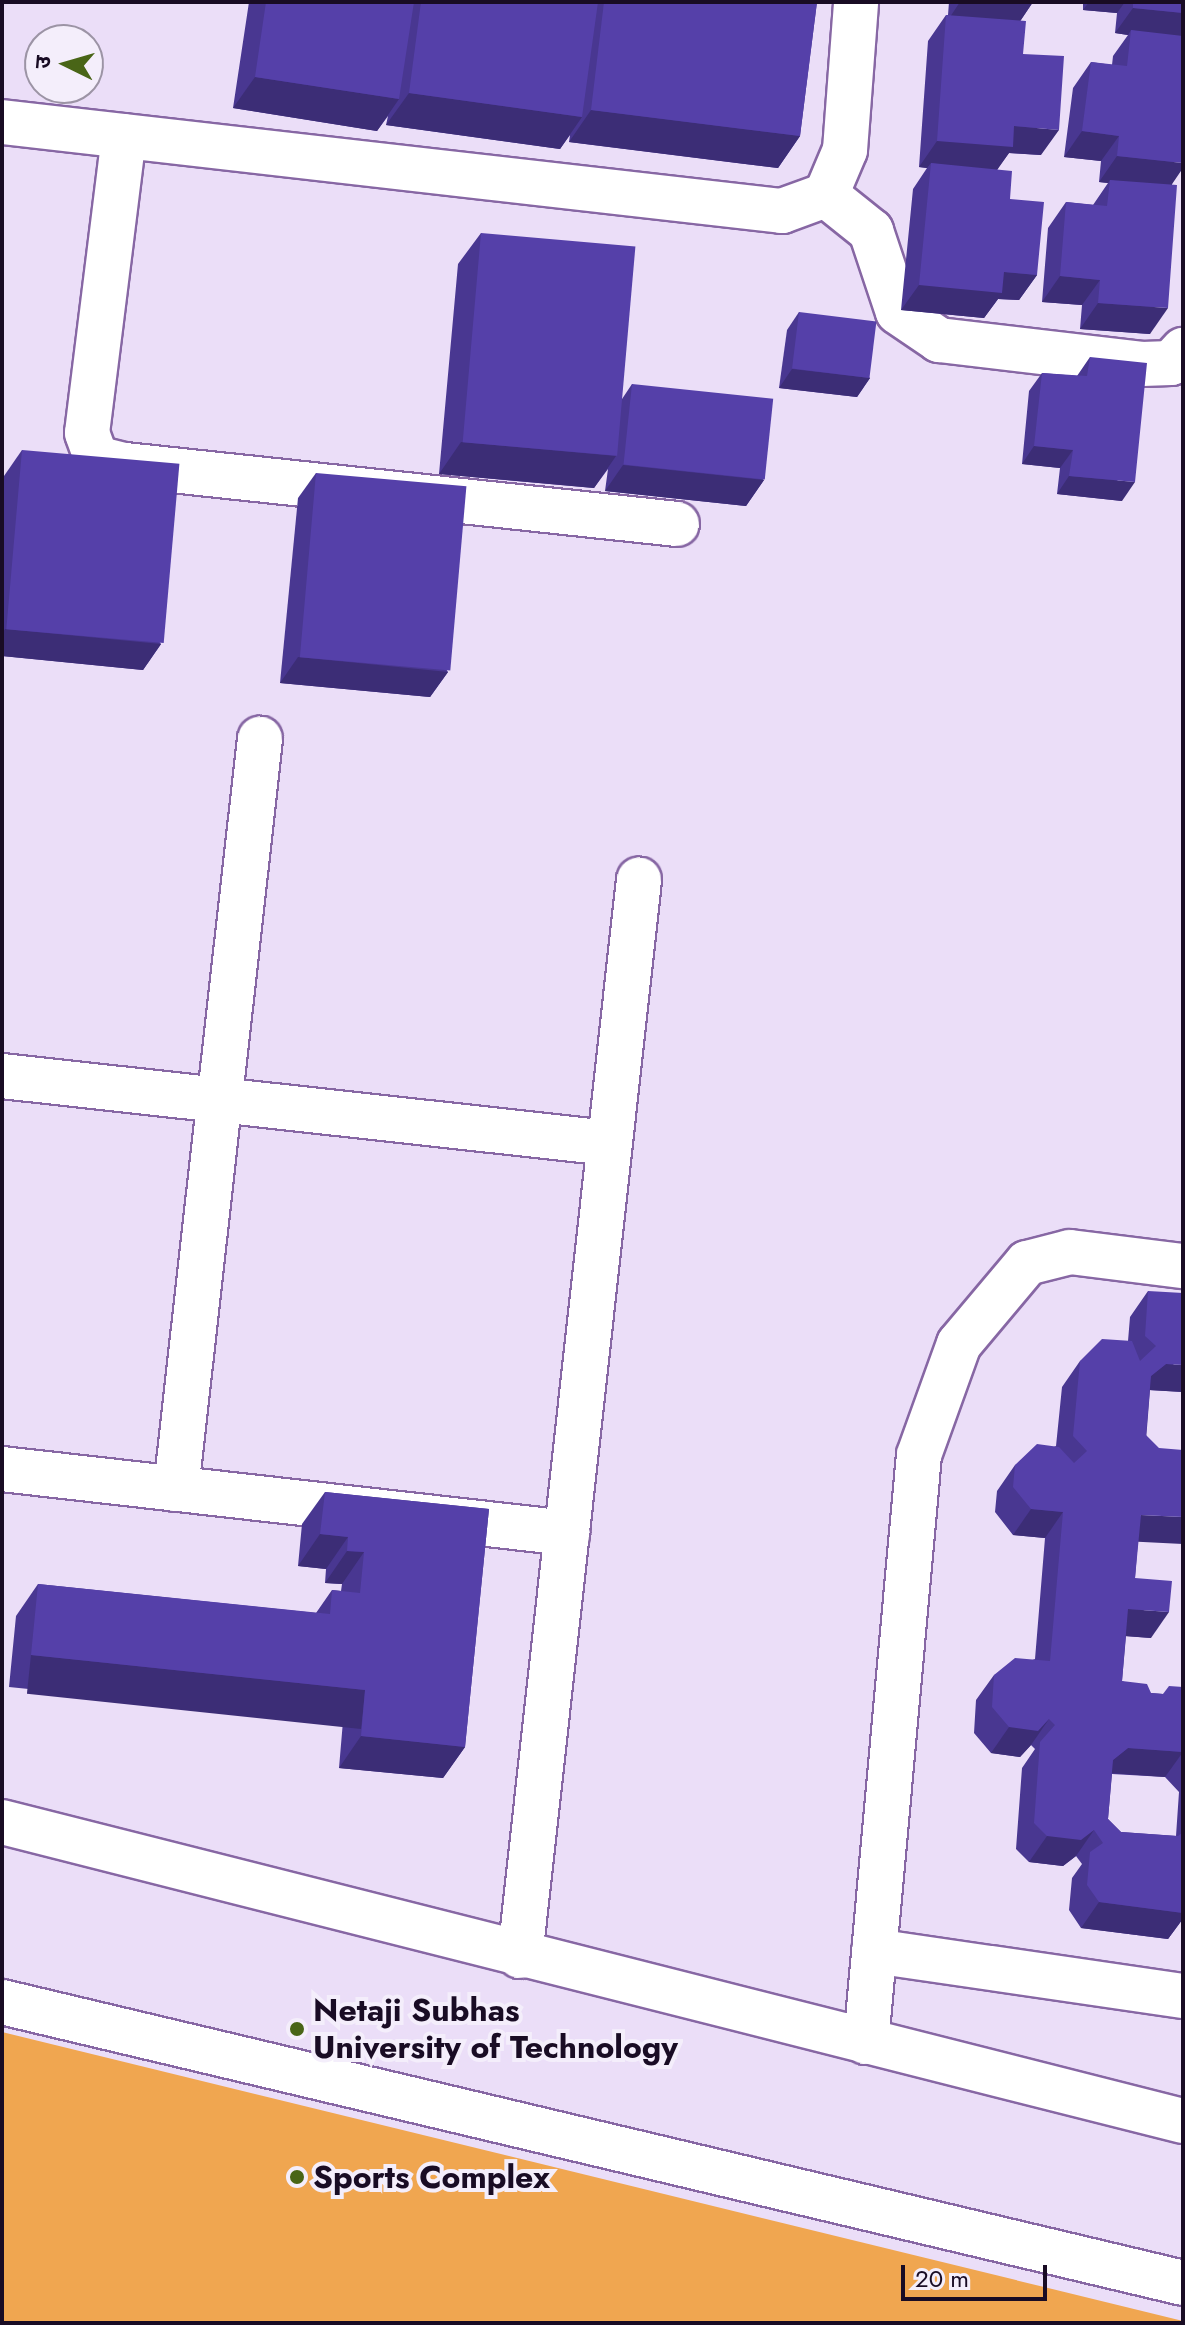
<!DOCTYPE html>
<html>
<head>
<meta charset="utf-8">
<style>
  body { margin:0 }
  #map { position:relative; width:1185px; height:2325px; overflow:hidden; background:#ebdef8; font-family:Jost,"Noto Sans Devanagari",sans-serif }
  div>[style] { position:absolute }
  [style*='--x'] { left:calc(var(--x)*1px); top:calc(var(--y)*1px); width:calc(var(--w)*1px); rotate:calc(var(--a)*1deg) }
  .green>* { inset:0; background:#f0a650 }
  .roads { filter:drop-shadow(2px 0 #8767a4) drop-shadow(-2px 0 #8767a4) drop-shadow(0 2px #8767a4) drop-shadow(0 -2px #8767a4) }
  .minor>* { height:44px; margin:-22px; padding:0 22px; transform-origin:22px; border-radius:22px; background:#fff }
  .wall>* { inset:0; background:#493791 }
  .shaded-wall>* { inset:0; background:#3c2d76; transform-origin:0 0 }
  .building>* { inset:0; background:#5540a9; transform-origin:0 0 }
  .dots>* { width:22px; height:22px; translate:-50% -50%; box-sizing:border-box; border:4px solid #f4eefb; border-radius:50% }
  span { translate:-50% -50%; white-space:nowrap; text-align:center; line-height:1.15; -webkit-text-stroke:8px #f4eefb; paint-order:stroke }
  .poi-label { font-size:32px; color:#190c24; font-weight:700 }
  .left { translate:0 -50%; text-align:left }
  .frame { position:absolute; inset:0; border:4px solid #190c24; pointer-events:none }
  .north { position:absolute; left:24px; top:24px; width:80px; height:80px; box-sizing:border-box; background:#f4eefb; border:2px solid #9c94a5; border-radius:50%; rotate:275deg; font-size:22px; font-weight:700; line-height:32px; text-align:center; color:#190c24 }
  .north::after { content:''; display:block; margin:auto; width:28px; height:36px; background:#496517; clip-path:polygon(50% 0,100% 100%,50% 72%,0 100%) }
  .scale { position:absolute; left:901px; top:2265px; width:146px; height:36px; box-sizing:border-box; border:4px solid #190c24; border-top:0; padding-left:10px; font-size:24px; line-height:28px; white-space:nowrap; color:#190c24; -webkit-text-stroke:6px #f4eefb; paint-order:stroke }
</style>
</head>
<body>
<div id="map">
  <div class="green">
    <div style="clip-path:polygon(2px 2032px,1183px 2321px,1183px 2323px,2px 2323px)"></div>
  </div>
  <div class="roads">
    <div class="minor">
      <div style="--x:2;--y:122;--w:785;--a:6.51"></div>
      <div style="--x:782;--y:211;--w:47;--a:-20"></div>
      <div style="--x:826;--y:195;--w:49;--a:-67.1"></div>
      <div style="--x:845;--y:150;--w:148;--a:-85.7"></div>
      <div style="--x:124;--y:136;--w:299;--a:97.1"></div>
      <div style="--x:87;--y:433;--w:27;--a:70"></div>
      <div style="--x:96;--y:458;--w:30;--a:14"></div>
      <div style="--x:125;--y:465;--w:555;--a:6.1"></div>
      <div style="--x:826;--y:195;--w:58;--a:38.7"></div>
      <div style="--x:871;--y:231;--w:85;--a:71.6"></div>
      <div style="--x:898;--y:312;--w:50;--a:34.3"></div>
      <div style="--x:939;--y:340;--w:204;--a:6.7"></div>
      <div style="--x:1142;--y:364;--w:29;--a:-2"></div>
      <div style="--x:1171;--y:363;--w:18;--a:-47"></div>
      <div style="--x:2;--y:1076;--w:611;--a:6.3"></div>
      <div style="--x:2;--y:1469;--w:569;--a:6.46"></div>
      <div style="--x:176;--y:1489;--w:755;--a:-83.61"></div>
      <div style="--x:2;--y:1822;--w:1218;--a:14.21"></div>
      <div style="--x:874;--y:1951;--w:312;--a:8.3"></div>
      <div style="--x:520;--y:1956;--w:1083;--a:-83.69"></div>
      <div style="--x:2;--y:2002;--w:1214;--a:13.38"></div>
      <div style="--x:866;--y:2042;--w:589;--a:-84.84"></div>
      <div style="--x:919;--y:1455;--w:118;--a:-70.2"></div>
      <div style="--x:959;--y:1344;--w:106;--a:-50"></div>
      <div style="--x:1027;--y:1263;--w:44;--a:-14.3"></div>
      <div style="--x:1070;--y:1252;--w:114;--a:7.1"></div>
    </div>
  </div>
  <div class="wall">
    <div style="clip-path:polygon(249px 2px,817px 2px,800px 136px,778px 168px,569px 142px,570px 135px,560px 149px,386px 125px,388px 116px,377px 131px,233px 108px)"></div>
    <div style="clip-path:polygon(949px 2px,1033px 2px,1020px 21px,1023px 54px,1041px 155px,1009px 153px,997px 169px,1010px 199px,1037px 275px,1019px 300px,998px 299px,984px 318px,901px 310px,913px 189px,927px 168px,919px 167px,928px 41px,946px 15px,948px 15px)"></div>
    <div style="clip-path:polygon(1083px 2px,1183px 2px,1172px 185px,1150px 334px,1080px 329px,1082px 305px,1042px 302px,1048px 228px,1066px 202px,1093px 205px,1108px 183px,1099px 182px,1101px 161px,1064px 157px,1073px 88px,1091px 62px,1112px 65px,1113px 56px,1128px 35px,1115px 33px,1117px 13px,1083px 10px)"></div>
    <div style="clip-path:polygon(481px 233px,622px 399px,632px 384px,764px 480px,746px 506px,605px 491px,608px 469px,594px 488px,439px 474px,458px 264px)"></div>
    <div style="clip-path:polygon(799px 312px,870px 378px,857px 397px,779px 388px,787px 330px)"></div>
    <div style="clip-path:polygon(1090px 357px,1122px 501px,1057px 494px,1060px 468px,1022px 464px,1029px 391px,1042px 373px,1077px 376px)"></div>
    <div style="clip-path:polygon(22px 450px,161px 644px,143px 670px,2px 656px,2px 500px,4px 476px)"></div>
    <div style="clip-path:polygon(316px 473px,448px 672px,430px 697px,280px 683px,298px 498px)"></div>
    <div style="clip-path:polygon(evenodd,1148px 1291px,1183px 1392px,1150px 1390px,1135px 1578px,1151px 1638px,1126px 1636px,1122px 1681px,1151px 1693px,1163px 1694px,1183px 1687px,1183px 1920px,1182px 1920px,1168px 1939px,1081px 1928px,1069px 1910px,1072px 1878px,1082px 1864px,1076px 1856px,1063px 1866px,1029px 1862px,1016px 1849px,1022px 1768px,1035px 1749px,1031px 1745px,1020px 1757px,991px 1753px,974px 1733px,976px 1700px,994px 1675px,1035px 1659px,1045px 1538px,1013px 1535px,995px 1512px,997px 1491px,1015px 1465px,1056px 1446px,1062px 1387px,1080px 1361px,1128px 1341px,1130px 1317px,1148px 1291px,1112px 1774px,1165px 1777px,1179px 1792px,1176px 1836px,1121px 1832px,1108px 1819px,1112px 1774px)"></div>
    <div style="clip-path:polygon(325px 1492px,489px 1509px,465px 1747px,443px 1778px,339px 1768px,343px 1721px,9px 1687px,16px 1616px,38px 1584px,316px 1613px,332px 1590px,341px 1591px,342px 1584px,325px 1583px,326px 1569px,298px 1566px,302px 1524px)"></div>
  </div>
  <div class="shaded-wall">
    <div style="clip-path:polygon(960px 2px,1033px 2px,1017px 26px,948px 20px)"></div>
    <div style="clip-path:polygon(1089px 2px,1125px 2px,1117px 13px,1083px 10px)"></div>
    <div style="clip-path:polygon(1133px 8px,1183px 13px,1183px 40px,1131px 30px,1128px 35px,1115px 33px)"></div>
    <div style="clip-path:polygon(255px 77px,399px 99px,377px 131px,233px 108px)"></div>
    <div style="clip-path:polygon(409px 93px,582px 117px,560px 149px,386px 125px)"></div>
    <div style="clip-path:polygon(591px 110px,800px 136px,778px 168px,569px 142px)"></div>
    <div style="clip-path:polygon(1014px 126px,1059px 130px,1041px 155px,1009px 153px,995px 173px,931px 163px,927px 168px,919px 167px,937px 141px)"></div>
    <div style="clip-path:polygon(1082px 131px,1119px 136px,1101px 161px,1064px 157px)"></div>
    <div style="clip-path:polygon(1117px 156px,1183px 163px,1183px 168px,1168px 190px,1110px 180px,1108px 183px,1099px 182px)"></div>
    <div style="clip-path:polygon(1004px 272px,1037px 275px,1019px 300px,998px 299px,984px 318px,901px 310px,919px 285px)"></div>
    <div style="clip-path:polygon(1060px 276px,1100px 280px,1082px 305px,1042px 302px)"></div>
    <div style="clip-path:polygon(1098px 303px,1168px 308px,1150px 334px,1080px 329px)"></div>
    <div style="clip-path:polygon(792px 369px,870px 378px,857px 397px,779px 388px)"></div>
    <div style="clip-path:polygon(461px 442px,616px 456px,594px 488px,439px 474px)"></div>
    <div style="clip-path:polygon(1034px 446px,1073px 450px,1060px 468px,1022px 464px)"></div>
    <div style="clip-path:polygon(623px 465px,764px 480px,746px 506px,605px 491px)"></div>
    <div style="clip-path:polygon(1069px 476px,1135px 482px,1122px 501px,1057px 494px)"></div>
    <div style="clip-path:polygon(5px 629px,161px 644px,143px 670px,2px 656px,2px 634px)"></div>
    <div style="clip-path:polygon(298px 657px,448px 672px,430px 697px,280px 683px)"></div>
    <div style="clip-path:polygon(1166px 1364px,1183px 1365px,1183px 1392px,1148px 1390px,1151px 1376px)"></div>
    <div style="clip-path:polygon(1031px 1509px,1063px 1512px,1045px 1538px,1013px 1535px)"></div>
    <div style="clip-path:polygon(1141px 1515px,1183px 1517px,1183px 1544px,1123px 1541px)"></div>
    <div style="clip-path:polygon(320px 1534px,348px 1537px,326px 1569px,298px 1566px)"></div>
    <div style="clip-path:polygon(347px 1551px,364px 1552px,342px 1584px,325px 1583px)"></div>
    <div style="clip-path:polygon(1128px 1609px,1169px 1612px,1151px 1638px,1110px 1635px)"></div>
    <div style="left:31px;top:1655px;width:336px;height:39px;rotate:6deg"></div>
    <div style="clip-path:polygon(1049px 1719px,1031px 1745px,1020px 1757px,991px 1753px,1009px 1727px)"></div>
    <div style="clip-path:polygon(361px 1736px,465px 1747px,443px 1778px,339px 1768px)"></div>
    <div style="clip-path:polygon(1128px 1748px,1183px 1752px,1165px 1777px,1110px 1773px,1113px 1760px)"></div>
    <div style="clip-path:polygon(1094px 1830px,1076px 1856px,1063px 1866px,1029px 1862px,1047px 1836px)"></div>
    <div style="clip-path:polygon(1099px 1902px,1183px 1913px,1183px 1920px,1182px 1920px,1168px 1939px,1081px 1928px)"></div>
  </div>
  <div class="building">
    <div style="clip-path:polygon(266px 2px,414px 2px,399px 99px,255px 77px)"></div>
    <div style="clip-path:polygon(421px 2px,598px 2px,582px 117px,409px 93px)"></div>
    <div style="clip-path:polygon(604px 2px,817px 2px,800px 136px,591px 110px)"></div>
    <div style="clip-path:polygon(1133px 2px,1183px 2px,1183px 13px,1133px 8px)"></div>
    <div style="clip-path:polygon(946px 15px,1026px 21px,1023px 54px,1064px 56px,1059px 130px,1014px 126px,1013px 147px,937px 141px)"></div>
    <div style="clip-path:polygon(1131px 30px,1183px 36px,1183px 163px,1117px 156px,1119px 136px,1082px 131px,1091px 62px,1127px 66px)"></div>
    <div style="clip-path:polygon(931px 163px,1012px 171px,1010px 199px,1044px 202px,1037px 275px,1004px 272px,1002px 293px,919px 285px)"></div>
    <div style="clip-path:polygon(1110px 180px,1177px 185px,1168px 308px,1098px 303px,1100px 280px,1060px 276px,1066px 202px,1107px 206px)"></div>
    <div style="left:481px;top:233px;width:155px;height:210px;rotate:5deg"></div>
    <div style="left:799px;top:312px;width:78px;height:57px;rotate:7deg"></div>
    <div style="clip-path:polygon(1090px 357px,1147px 363px,1135px 482px,1069px 476px,1073px 450px,1034px 446px,1042px 373px,1087px 376px)"></div>
    <div style="left:632px;top:384px;width:142px;height:81px;rotate:6deg"></div>
    <div style="left:22px;top:450px;width:158px;height:180px;rotate:5deg"></div>
    <div style="left:316px;top:473px;width:151px;height:185px;rotate:5deg"></div>
    <div style="clip-path:polygon(1148px 1291px,1183px 1293px,1183px 1365px,1166px 1364px,1151px 1376px,1146px 1435px,1159px 1448px,1183px 1450px,1183px 1517px,1141px 1515px,1135px 1578px,1172px 1581px,1169px 1612px,1128px 1609px,1122px 1681px,1147px 1684px,1151px 1693px,1163px 1694px,1169px 1686px,1183px 1687px,1183px 1752px,1128px 1748px,1113px 1760px,1108px 1819px,1121px 1832px,1178px 1836px,1183px 1832px,1183px 1913px,1099px 1902px,1087px 1885px,1090px 1852px,1103px 1843px,1094px 1830px,1081px 1840px,1047px 1836px,1034px 1823px,1040px 1742px,1055px 1725px,1049px 1719px,1038px 1731px,1009px 1727px,992px 1707px,994px 1675px,1015px 1658px,1050px 1661px,1063px 1512px,1031px 1509px,1013px 1487px,1015px 1465px,1037px 1444px,1059px 1447px,1074px 1463px,1087px 1451px,1073px 1436px,1080px 1361px,1102px 1339px,1132px 1341px,1140px 1361px,1156px 1346px,1145px 1336px)"></div>
    <div style="clip-path:polygon(325px 1492px,489px 1509px,465px 1747px,361px 1736px,365px 1690px,31px 1655px,38px 1584px,330px 1614px,332px 1590px,360px 1593px,364px 1552px,347px 1551px,348px 1537px,320px 1534px)"></div>
  </div>
  <div class="dots">
    <div style="left:297px;top:2029px;background:#496517"></div>
    <div style="left:297px;top:2177px;background:#496517"></div>
  </div>
  <div class="poi-label">
    <span class="left" style="left:313px;top:2029px">Netaji Subhas<br>University of Technology</span>
    <span class="left" style="left:313px;top:2177px">Sports Complex</span>
  </div>
  <div class="frame"></div>
  <div class="north">उ</div>
  <div class="scale">20 m</div>
</div>
</body>
</html>
